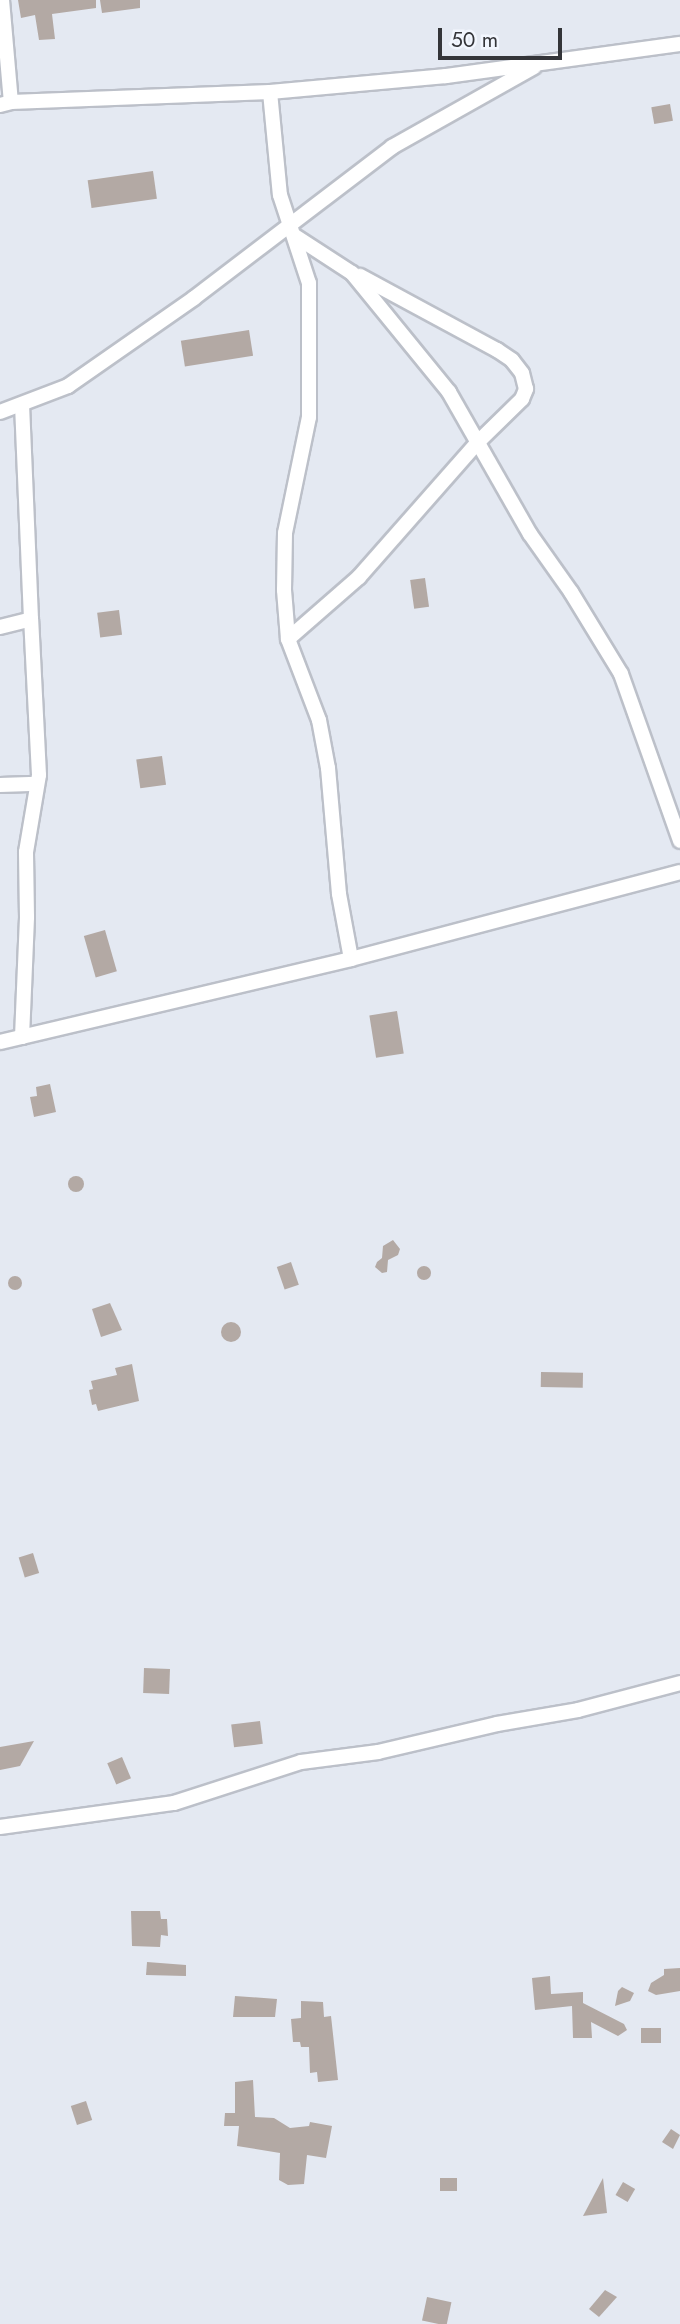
<!DOCTYPE html>
<html>
<head>
<meta charset="utf-8">
<style>
  body { margin:0 }
  #map { position:relative; width:680px; height:2324px; overflow:hidden; background:#e4e9f2; font-family:Jost,sans-serif }
  div>[style] { position:absolute }
  [style*='--x'] { left:calc(var(--x)*1px); top:calc(var(--y)*1px); width:calc(var(--w)*1px); rotate:calc(var(--a)*1deg) }
  .building>* { inset:0; background:#b3a9a4; transform-origin:0 0 }
  .round { border-radius:50% }
  .roads { filter:drop-shadow(2px 0 #bcc0c9) drop-shadow(-2px 0 #bcc0c9) drop-shadow(0 2px #bcc0c9) drop-shadow(0 -2px #bcc0c9) }
  .street>* { height:14px; margin:-7px; padding:0 7px; transform-origin:7px; border-radius:7px; background:#fff }
  span { translate:-50% -50%; white-space:nowrap; text-align:center; line-height:1.15; -webkit-text-stroke:7px #f2f6fe; paint-order:stroke }
  .scale { position:absolute; left:438px; top:28px; width:124px; height:32px; box-sizing:border-box; border:4px solid #343539; border-top:0; padding-left:9px; font-size:21px; line-height:24px; white-space:nowrap; color:#343539; -webkit-text-stroke:5px #f2f6fe; paint-order:stroke }
</style>
</head>
<body>
<div id="map">
  <div class="building">
    <div style="clip-path:polygon(18px 0,96px 0,96px 8px,52px 14px,55px 39px,39px 40px,35px 15px,21px 18px)"></div>
    <div style="clip-path:polygon(100px 0,140px 0,140px 8px,102px 13px)"></div>
    <div style="left:670px;top:104px;width:17px;height:19px;rotate:80deg"></div>
    <div style="left:153px;top:171px;width:28px;height:66px;rotate:82deg"></div>
    <div style="left:249px;top:330px;width:26px;height:69px;rotate:81deg"></div>
    <div style="left:425px;top:578px;width:29px;height:15px;rotate:82deg"></div>
    <div style="left:119px;top:610px;width:25px;height:22px;rotate:83deg"></div>
    <div style="left:162px;top:756px;width:29px;height:26px;rotate:82deg"></div>
    <div style="left:105px;top:930px;width:43px;height:22px;rotate:74deg"></div>
    <div style="left:397px;top:1011px;width:43px;height:28px;rotate:81deg"></div>
    <div style="clip-path:polygon(50px 1084px,56px 1112px,34px 1117px,30px 1097px,37px 1096px,36px 1087px)"></div>
    <div class="round" style="left:68px;top:1176px;width:16px;height:16px"></div>
    <div style="clip-path:polygon(393px 1240px,400px 1249px,398px 1255px,388px 1260px,387px 1272px,382px 1273px,375px 1267px,377px 1262px,382px 1258px,383px 1246px)"></div>
    <div style="left:291px;top:1262px;width:24px;height:15px;rotate:71deg"></div>
    <div class="round" style="left:417px;top:1266px;width:14px;height:14px"></div>
    <div class="round" style="left:8px;top:1276px;width:14px;height:14px"></div>
    <div style="clip-path:polygon(110px 1303px,122px 1330px,101px 1337px,92px 1309px)"></div>
    <div class="round" style="left:221px;top:1322px;width:20px;height:20px"></div>
    <div style="clip-path:polygon(132px 1364px,139px 1401px,98px 1411px,96px 1404px,92px 1405px,89px 1390px,93px 1389px,91px 1381px,117px 1375px,115px 1368px)"></div>
    <div style="left:541px;top:1372px;width:42px;height:15px;rotate:1deg"></div>
    <div style="left:33px;top:1553px;width:21px;height:15px;rotate:73deg"></div>
    <div style="left:144px;top:1668px;width:26px;height:25px;rotate:2deg"></div>
    <div style="left:260px;top:1721px;width:23px;height:29px;rotate:83deg"></div>
    <div style="clip-path:polygon(34px 1741px,20px 1766px,0 1770px,0 1747px)"></div>
    <div style="left:122px;top:1757px;width:23px;height:16px;rotate:67deg"></div>
    <div style="clip-path:polygon(131px 1911px,160px 1911px,161px 1919px,167px 1919px,168px 1936px,161px 1935px,160px 1947px,132px 1946px)"></div>
    <div style="clip-path:polygon(147px 1962px,186px 1965px,186px 1976px,146px 1975px)"></div>
    <div style="clip-path:polygon(680px 1968px,680px 1991px,656px 1995px,648px 1991px,651px 1983px,664px 1975px,664px 1969px)"></div>
    <div style="clip-path:polygon(550px 1976px,551px 1994px,583px 1992px,583px 2003px,624px 2024px,627px 2030px,618px 2036px,591px 2022px,592px 2038px,573px 2038px,572px 2006px,535px 2010px,532px 1978px)"></div>
    <div style="clip-path:polygon(622px 1987px,634px 1993px,630px 2001px,615px 2006px,618px 1991px)"></div>
    <div style="clip-path:polygon(235px 1996px,277px 1999px,275px 2017px,233px 2017px)"></div>
    <div style="clip-path:polygon(301px 2001px,323px 2002px,324px 2017px,331px 2016px,338px 2080px,318px 2082px,317px 2072px,310px 2073px,309px 2047px,301px 2047px,300px 2042px,293px 2042px,291px 2019px,301px 2018px)"></div>
    <div style="left:641px;top:2028px;width:20px;height:15px"></div>
    <div style="clip-path:polygon(253px 2080px,255px 2117px,274px 2118px,290px 2128px,309px 2126px,310px 2122px,332px 2126px,326px 2158px,307px 2155px,304px 2184px,288px 2185px,279px 2180px,280px 2153px,237px 2146px,239px 2126px,224px 2126px,225px 2113px,235px 2113px,235px 2082px)"></div>
    <div style="left:86px;top:2101px;width:20px;height:16px;rotate:72deg"></div>
    <div style="clip-path:polygon(671px 2129px,680px 2135px,673px 2149px,662px 2142px)"></div>
    <div style="left:440px;top:2178px;width:17px;height:13px"></div>
    <div style="clip-path:polygon(603px 2178px,607px 2213px,583px 2216px)"></div>
    <div style="left:623px;top:2182px;width:14px;height:15px;rotate:30deg"></div>
    <div style="clip-path:polygon(605px 2290px,617px 2297px,599px 2317px,589px 2309px)"></div>
    <div style="left:427px;top:2297px;width:25px;height:24px;rotate:12deg"></div>
  </div>
  <div class="roads">
    <div class="street">
      <div style="--x:2;--y:0;--w:102;--a:85"></div>
      <div style="--x:270;--y:92;--w:103;--a:84.5"></div>
      <div style="--x:280;--y:195;--w:93;--a:71.8"></div>
      <div style="--x:309;--y:283;--w:134;--a:90"></div>
      <div style="--x:309;--y:417;--w:118;--a:101.7"></div>
      <div style="--x:285;--y:533;--w:57;--a:91"></div>
      <div style="--x:284;--y:590;--w:49;--a:85.3"></div>
      <div style="--x:288;--y:639;--w:87;--a:69.1"></div>
      <div style="--x:319;--y:720;--w:49;--a:79.4"></div>
      <div style="--x:328;--y:768;--w:126;--a:85"></div>
      <div style="--x:339;--y:894;--w:66;--a:79.5"></div>
      <div style="--x:0;--y:105;--w:11;--a:-15"></div>
      <div style="--x:11;--y:102;--w:259;--a:-2.2"></div>
      <div style="--x:270;--y:92;--w:177;--a:-5.2"></div>
      <div style="--x:446;--y:76;--w:236;--a:-7.8"></div>
      <div style="--x:295;--y:236;--w:68;--a:33"></div>
      <div style="--x:352;--y:273;--w:154;--a:50.8"></div>
      <div style="--x:449;--y:392;--w:163;--a:60.3"></div>
      <div style="--x:530;--y:534;--w:71;--a:54.7"></div>
      <div style="--x:571;--y:592;--w:96;--a:58.6"></div>
      <div style="--x:621;--y:674;--w:177;--a:70.5"></div>
      <div style="--x:0;--y:412;--w:73;--a:-20.9"></div>
      <div style="--x:68;--y:386;--w:154;--a:-34.9"></div>
      <div style="--x:194;--y:298;--w:249;--a:-37.3"></div>
      <div style="--x:392;--y:147;--w:163;--a:-29.4"></div>
      <div style="--x:0;--y:627;--w:32;--a:-14"></div>
      <div style="--x:31;--y:619;--w:215;--a:-92.4"></div>
      <div style="--x:288;--y:639;--w:94;--a:-41.1"></div>
      <div style="--x:359;--y:577;--w:179;--a:-48.6"></div>
      <div style="--x:477;--y:443;--w:63;--a:-44.4"></div>
      <div style="--x:522;--y:399;--w:11;--a:-68"></div>
      <div style="--x:526;--y:389;--w:16;--a:-104"></div>
      <div style="--x:522;--y:373;--w:16;--a:-128"></div>
      <div style="--x:512;--y:360;--w:18;--a:-146"></div>
      <div style="--x:497;--y:350;--w:156;--a:-151.6"></div>
      <div style="--x:0;--y:785;--w:37;--a:-2"></div>
      <div style="--x:22;--y:1037;--w:120;--a:-87.6"></div>
      <div style="--x:27;--y:917;--w:65;--a:-90.9"></div>
      <div style="--x:26;--y:852;--w:78;--a:-80.4"></div>
      <div style="--x:39;--y:775;--w:156;--a:-92.9"></div>
      <div style="--x:0;--y:1042;--w:361;--a:-13.3"></div>
      <div style="--x:351;--y:959;--w:340;--a:-14.8"></div>
      <div style="--x:0;--y:1827;--w:176;--a:-7.9"></div>
      <div style="--x:174;--y:1803;--w:133;--a:-17.9"></div>
      <div style="--x:301;--y:1762;--w:78;--a:-7.4"></div>
      <div style="--x:378;--y:1752;--w:122;--a:-13.2"></div>
      <div style="--x:497;--y:1724;--w:82;--a:-9.8"></div>
      <div style="--x:578;--y:1710;--w:106;--a:-14.8"></div>
    </div>
  </div>
  <div class="scale">50 m</div>
</div>
</body>
</html>
